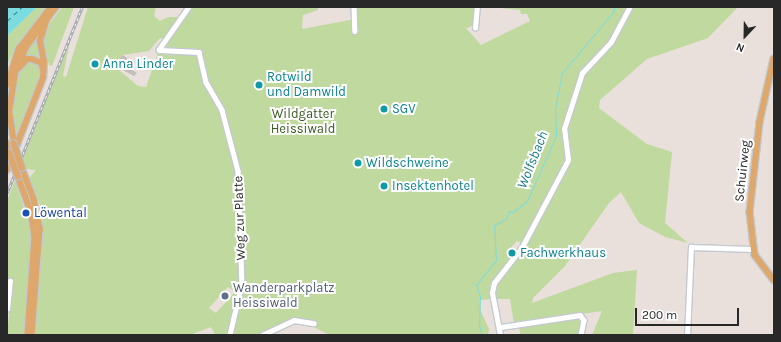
<!DOCTYPE html>
<html>
<head>
<meta charset="utf-8">
<style>
  body { margin:0 }
  #map { position:relative; width:781px; height:342px; overflow:hidden; background:#e9e0db; font-family:Karla,sans-serif }
  div>[style] { position:absolute }
  [style*='--x'] { left:calc(var(--x)*1px); top:calc(var(--y)*1px); width:calc(var(--w)*1px); rotate:calc(var(--a)*1deg) }
  .green>* { inset:0; background:#c0d99e }
  .water>* { inset:0; background:#7adcde }
  .stream>* { height:1px; margin:-0.5px; padding:0 0.5px; transform-origin:0.5px; border-radius:0.5px; background:#7adcde }
  .ferry>* { height:1px; margin-top:-0.5px; transform-origin:0; background:repeating-linear-gradient(90deg,#1d7c86 0 5px,transparent 0 9px) }
  .building>* { inset:0; background:#c4bdbb }
  .roads { filter:drop-shadow(1px 0 #c3c9d0) drop-shadow(-1px 0 #c3c9d0) drop-shadow(0 1px #c3c9d0) drop-shadow(0 -1px #c3c9d0) }
  .minor>* { height:4.5px; margin:-2.25px; padding:0 2.25px; transform-origin:2.25px; border-radius:2.25px; background:#fff }
  .major>* { height:5.5px; margin:-2.75px; padding:0 2.75px; transform-origin:2.75px; border-radius:2.75px; background:#dea76b }
  .rail>* { height:2.5px; margin-top:-1.25px; transform-origin:0; background:repeating-linear-gradient(90deg,#fff 0 3px,#9fa6b0 0 6px); box-sizing:border-box; border-block:1px solid #9fa6b0 }
  .bridges { filter:drop-shadow(1px 0 #bebebe) drop-shadow(-1px 0 #bebebe) drop-shadow(0 1px #bebebe) drop-shadow(0 -1px #bebebe) }
  .major-bridge>* { height:5.5px; margin:-2.75px; padding:0 2.75px; transform-origin:2.75px; border-radius:2.75px; background:#dea76b }
  .dots>* { width:11px; height:11px; translate:-50% -50%; box-sizing:border-box; border:2px solid #fff; border-radius:50% }
  span { translate:-50% -50%; white-space:nowrap; text-align:center; line-height:1.15; -webkit-text-stroke:4px #fff; paint-order:stroke }
  .culture-label { font-size:13px; color:#0d838f }
  .left { translate:0 -50%; text-align:left }
  .park-label { font-size:13px; color:#3c5b22 }
  .street-label { font-size:13px; color:#282828 }
  .transit-label { font-size:13px; color:#164399 }
  .service-label { font-size:13px; color:#4e5e75 }
  .water-label { font-size:14px; color:#1d7c86; font-style:italic }
  .frame { position:absolute; inset:0; border:8px solid #282828; pointer-events:none }
  .north { position:absolute; left:725px; top:16px; width:40px; height:40px; -webkit-text-stroke:3px #fff; paint-order:stroke; rotate:202deg; font-size:11px; font-weight:700; line-height:16px; text-align:center; color:#282828 }
  .north::after { content:''; display:block; margin:auto; width:14px; height:18px; background:#282828; clip-path:polygon(50% 0,100% 100%,50% 72%,0 100%) }
  .scale { position:absolute; left:635px; top:308px; width:104px; height:18px; box-sizing:border-box; border:2px solid #282828; border-top:0; padding-left:5px; font-size:12px; line-height:14px; white-space:nowrap; color:#282828; -webkit-text-stroke:3px #fff; paint-order:stroke }
</style>
</head>
<body>
<div id="map">
  <div class="green">
    <div style="clip-path:polygon(37px 7px,47px 7px,20px 41px,7px 65px,7px 36px)"></div>
    <div style="clip-path:polygon(62px 7px,74px 7px,52px 66px,49px 65px,43px 39px,50px 23px)"></div>
    <div style="clip-path:polygon(evenodd,88px 7px,156px 7px,154px 16px,160px 21px,168px 17px,179px 17px,184px 7px,175px 7px,318px 7px,318px 10px,303px 15px,302px 29px,355px 19px,356px 7px,475px 7px,473px 26px,466px 28px,481px 45px,530px 21px,527px 14px,521px 14px,520px 10px,491px 7px,738px 7px,708px 38px,647px 59px,600px 100px,599px 108px,647px 144px,672px 152px,665px 223px,688px 243px,665px 237px,639px 223px,621px 192px,609px 203px,565px 266px,533px 298px,532px 303px,613px 273px,637px 270px,633px 335px,592px 335px,602px 311px,514px 324px,510px 299px,491px 299px,480px 300px,481px 312px,489px 329px,488px 335px,329px 335px,310px 325px,311px 323px,294px 318px,259px 335px,215px 335px,211px 327px,190px 335px,34px 335px,43px 212px,29px 178px,36px 170px,25px 169px,22px 161px,70px 41px,63px 76px,66px 77px,88px 7px,160px 38px,164px 39px,155px 50px,158px 53px,146px 87px,138px 86px,113px 65px,123px 55px,149px 51px,160px 38px,88px 7px,517px 241px,524px 244px,512px 262px,507px 252px,517px 241px,88px 7px,228px 287px,235px 292px,216px 313px,209px 308px,228px 287px)"></div>
    <div style="clip-path:polygon(39px 32px,42px 61px,22px 61px,30px 45px)"></div>
    <div style="clip-path:polygon(29px 62px,39px 65px,40px 77px,16px 140px,12px 127px,16px 81px,20px 71px)"></div>
    <div style="clip-path:polygon(15px 180px,32px 233px,25px 335px,7px 335px,10px 306px,7px 305px,7px 201px)"></div>
    <div style="clip-path:polygon(579px 316px,583px 319px,580px 335px,521px 335px,518px 325px)"></div>
  </div>
  <div class="water">
    <div style="clip-path:polygon(7px 7px,37px 7px,7px 36px)"></div>
  </div>
  <div class="stream">
    <div style="--x:482;--y:335;--w:10;--a:-107"></div>
    <div style="--x:479;--y:325;--w:29;--a:-88"></div>
    <div style="--x:480;--y:296;--w:12;--a:-110"></div>
    <div style="--x:476;--y:285;--w:32;--a:-51"></div>
    <div style="--x:496;--y:260;--w:35;--a:-93"></div>
    <div style="--x:494;--y:225;--w:13;--a:-27"></div>
    <div style="--x:506;--y:219;--w:9;--a:-69"></div>
    <div style="--x:509;--y:211;--w:4;--a:14"></div>
    <div style="--x:513;--y:212;--w:18;--a:-38"></div>
    <div style="--x:527;--y:201;--w:71;--a:-66"></div>
    <div style="--x:556;--y:136;--w:27;--a:-92"></div>
    <div style="--x:555;--y:109;--w:37;--a:-79"></div>
    <div style="--x:562;--y:73;--w:81;--a:-50"></div>
    <div style="--x:614;--y:11;--w:4;--a:-90"></div>
  </div>
  <div class="ferry">
    <div style="--x:7;--y:21;--w:21;--a:-43"></div>
  </div>
  <div class="building">
    <div style="clip-path:polygon(123px 55px,127px 58px,126px 66px,137px 73px,134px 76px,113px 65px)"></div>
  </div>
  <div class="roads">
    <div class="minor">
      <div style="--x:189;--y:7;--w:52;--a:124.9"></div>
      <div style="--x:159;--y:50;--w:40;--a:2.9"></div>
      <div style="--x:199;--y:52;--w:31;--a:77"></div>
      <div style="--x:206;--y:82;--w:32;--a:60"></div>
      <div style="--x:222;--y:110;--w:63;--a:75.3"></div>
      <div style="--x:238;--y:171;--w:112;--a:88"></div>
      <div style="--x:242;--y:283;--w:53;--a:103"></div>
      <div style="--x:354;--y:7;--w:24;--a:88"></div>
      <div style="--x:475;--y:28;--w:21;--a:-85"></div>
      <div style="--x:7;--y:309;--w:28;--a:-84"></div>
      <div style="--x:501;--y:327;--w:80;--a:-8.6"></div>
      <div style="--x:580;--y:315;--w:6;--a:51"></div>
      <div style="--x:584;--y:320;--w:15;--a:101"></div>
      <div style="--x:262;--y:335;--w:35;--a:-25"></div>
      <div style="--x:294;--y:320;--w:20;--a:9"></div>
      <div style="--x:500;--y:335;--w:43;--a:-100.8"></div>
      <div style="--x:492;--y:293;--w:10;--a:-79"></div>
      <div style="--x:494;--y:283;--w:46;--a:-52.1"></div>
      <div style="--x:522;--y:247;--w:98;--a:-62.1"></div>
      <div style="--x:568;--y:160;--w:31;--a:-97"></div>
      <div style="--x:564;--y:129;--w:59;--a:-72.2"></div>
      <div style="--x:582;--y:73;--w:42;--a:-46.9"></div>
      <div style="--x:611;--y:42;--w:40;--a:-62"></div>
      <div style="--x:687;--y:335;--w:88;--a:-87.4"></div>
      <div style="--x:691;--y:247;--w:62;--a:1.8"></div>
    </div>
    <div class="major">
      <div style="--x:774;--y:59;--w:65;--a:102.5"></div>
      <div style="--x:760;--y:122;--w:91;--a:96.3"></div>
      <div style="--x:750;--y:212;--w:43;--a:83.4"></div>
      <div style="--x:755;--y:255;--w:31;--a:53"></div>
      <div style="--x:19;--y:68;--w:12;--a:-48"></div>
      <div style="--x:27;--y:59;--w:5;--a:0"></div>
      <div style="--x:32;--y:59;--w:11;--a:22"></div>
      <div style="--x:42;--y:63;--w:5;--a:79"></div>
      <div style="--x:7;--y:85;--w:38;--a:-72"></div>
      <div style="--x:19;--y:49;--w:53;--a:-52.7"></div>
      <div style="--x:7;--y:143;--w:9;--a:77"></div>
      <div style="--x:14;--y:143;--w:30;--a:-99"></div>
      <div style="--x:9;--y:113;--w:40;--a:-81.5"></div>
      <div style="--x:15;--y:73;--w:28;--a:-67"></div>
      <div style="--x:26;--y:47;--w:50;--a:-53.1"></div>
      <div style="--x:22;--y:168;--w:34;--a:69"></div>
      <div style="--x:34;--y:200;--w:30;--a:78"></div>
      <div style="--x:40;--y:229;--w:106;--a:94.3"></div>
      <div style="--x:7;--y:170;--w:99;--a:-68.6"></div>
      <div style="--x:43;--y:78;--w:16;--a:-86"></div>
      <div style="--x:44;--y:62;--w:21;--a:-101"></div>
      <div style="--x:40;--y:41;--w:24;--a:-73"></div>
      <div style="--x:18;--y:176;--w:37;--a:70"></div>
      <div style="--x:31;--y:211;--w:26;--a:81"></div>
      <div style="--x:35;--y:237;--w:98;--a:94.1"></div>
    </div>
  </div>
  <div class="rail">
    <div style="--x:7;--y:193;--w:201;--a:-68"></div>
  </div>
  <div class="bridges">
    <div class="major-bridge">
      <div style="--x:14;--y:143;--w:26;--a:72"></div>
      <div style="--x:9;--y:152;--w:26;--a:69"></div>
    </div>
  </div>
  <div class="dots">
    <div style="left:95px;top:64px;background:#0f9aa8"></div>
    <div style="left:259px;top:85px;background:#0f9aa8"></div>
    <div style="left:384px;top:109px;background:#0f9aa8"></div>
    <div style="left:358px;top:163px;background:#0f9aa8"></div>
    <div style="left:384px;top:186px;background:#0f9aa8"></div>
    <div style="left:26px;top:213px;background:#1a4fb4"></div>
    <div style="left:512px;top:253px;background:#0f9aa8"></div>
    <div style="left:225px;top:296px;background:#5c6f8a"></div>
  </div>
  <div class="culture-label">
    <span class="left" style="left:103px;top:64px">Anna Linder</span>
    <span class="left" style="left:267px;top:85px">Rotwild<br>und Damwild</span>
    <span class="left" style="left:392px;top:109px">SGV</span>
    <span class="left" style="left:366px;top:163px">Wildschweine</span>
    <span class="left" style="left:392px;top:186px">Insektenhotel</span>
    <span class="left" style="left:520px;top:253px">Fachwerkhaus</span>
  </div>
  <div class="park-label">
    <span style="left:303px;top:122px">Wildgatter<br>Heissiwald</span>
  </div>
  <div class="street-label">
    <span style="left:743px;top:171px;rotate:-84deg">Schuirweg</span>
    <span style="left:240px;top:218px;rotate:-92deg">Weg zur Platte</span>
  </div>
  <div class="transit-label">
    <span class="left" style="left:34px;top:213px">Löwental</span>
  </div>
  <div class="service-label">
    <span class="left" style="left:233px;top:296px">Wanderparkplatz<br>Heissiwald</span>
  </div>
  <div class="water-label">
    <span style="left:533px;top:160px;rotate:-68deg">Wolfsbach</span>
  </div>
  <div class="frame"></div>
  <div class="north">N</div>
  <div class="scale">200 m</div>
</div>
</body>
</html>
